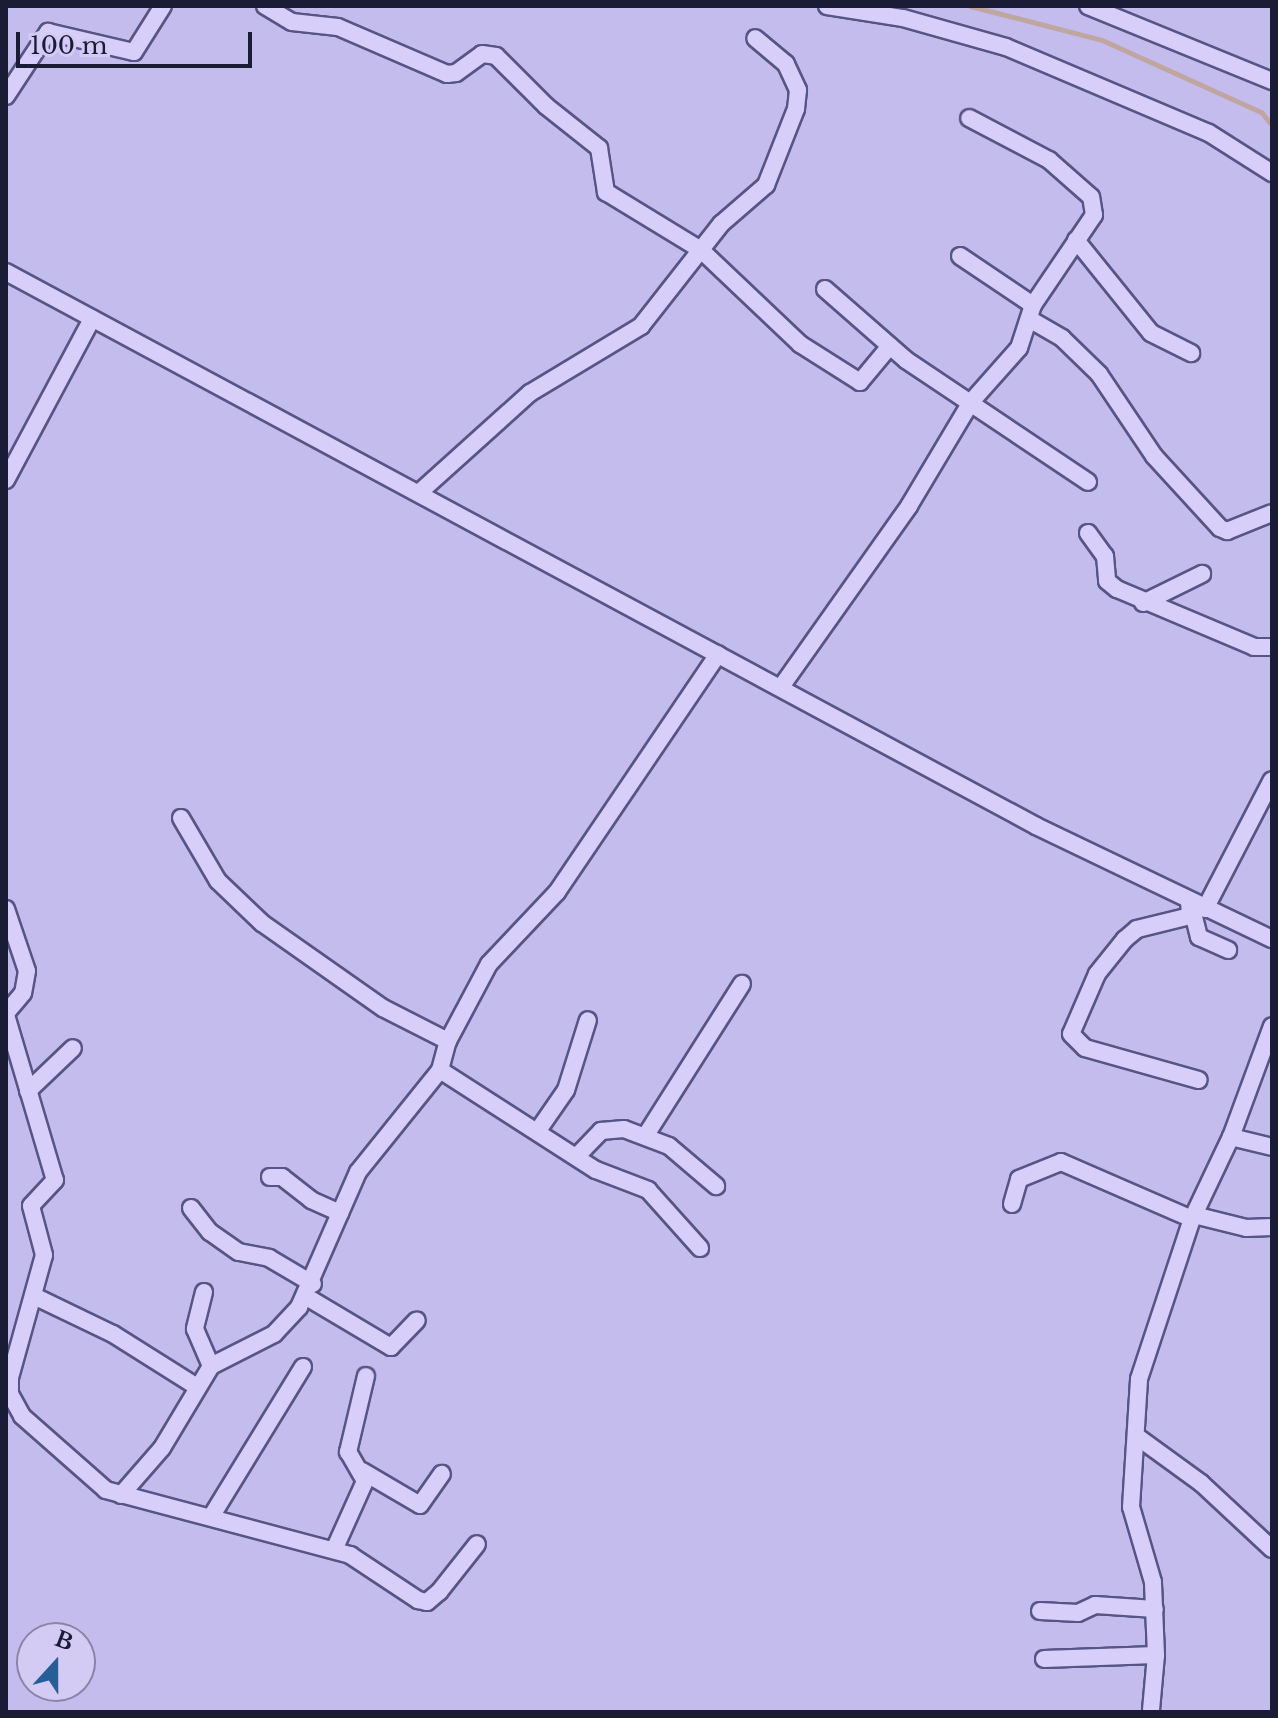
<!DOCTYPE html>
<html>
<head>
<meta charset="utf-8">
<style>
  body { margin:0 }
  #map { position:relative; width:1278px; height:1718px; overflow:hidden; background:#c5bcee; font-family:"Libre Baskerville",serif }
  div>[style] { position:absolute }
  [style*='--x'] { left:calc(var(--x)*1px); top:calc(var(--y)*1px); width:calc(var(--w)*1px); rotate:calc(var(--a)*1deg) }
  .stream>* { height:5px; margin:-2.5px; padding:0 2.5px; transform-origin:2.5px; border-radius:2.5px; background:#bfa6a0 }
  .roads { filter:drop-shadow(2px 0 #565585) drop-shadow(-2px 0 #565585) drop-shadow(0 2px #565585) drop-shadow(0 -2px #565585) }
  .street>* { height:16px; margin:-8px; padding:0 8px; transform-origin:8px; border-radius:8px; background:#d7cef9 }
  span { translate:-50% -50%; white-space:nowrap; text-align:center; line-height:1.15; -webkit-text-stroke:8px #d4cbf5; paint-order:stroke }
  .frame { position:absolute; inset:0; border:8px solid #1a1b34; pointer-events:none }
  .north { position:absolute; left:16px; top:1622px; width:80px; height:80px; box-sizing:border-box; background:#d4cbf5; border:2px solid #8a85a8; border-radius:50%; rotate:21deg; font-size:22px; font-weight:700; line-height:32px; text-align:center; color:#1a1b34 }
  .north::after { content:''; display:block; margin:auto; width:28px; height:36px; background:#255f95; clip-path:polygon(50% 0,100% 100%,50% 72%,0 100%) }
  .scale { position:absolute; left:16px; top:32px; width:236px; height:36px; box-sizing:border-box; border:4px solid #1a1b34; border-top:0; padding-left:10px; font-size:24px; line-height:28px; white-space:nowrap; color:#1a1b34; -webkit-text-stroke:6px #d4cbf5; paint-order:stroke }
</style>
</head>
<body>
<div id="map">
  <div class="stream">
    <div style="--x:970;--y:6;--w:136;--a:14.4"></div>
    <div style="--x:1102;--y:40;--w:175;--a:24.4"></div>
    <div style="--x:1261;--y:112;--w:17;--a:50"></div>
  </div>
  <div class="roads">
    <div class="street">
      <div style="--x:265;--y:6;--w:31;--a:31"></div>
      <div style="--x:292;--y:22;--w:46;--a:6.2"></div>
      <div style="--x:338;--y:27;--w:119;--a:23.3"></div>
      <div style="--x:447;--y:74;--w:9;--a:-6"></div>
      <div style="--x:456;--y:73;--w:32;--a:-36"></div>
      <div style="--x:482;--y:54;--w:14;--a:8"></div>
      <div style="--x:496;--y:56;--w:71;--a:45"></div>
      <div style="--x:546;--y:106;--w:68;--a:38.4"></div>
      <div style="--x:599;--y:148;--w:45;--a:81"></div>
      <div style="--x:606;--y:192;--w:111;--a:31.4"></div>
      <div style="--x:701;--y:250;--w:137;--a:43.5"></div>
      <div style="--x:800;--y:344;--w:71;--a:32.3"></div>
      <div style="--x:860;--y:382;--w:47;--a:-50.2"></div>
      <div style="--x:827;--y:6;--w:77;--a:9"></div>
      <div style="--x:903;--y:18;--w:107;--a:15.7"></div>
      <div style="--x:1006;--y:47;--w:220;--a:23"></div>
      <div style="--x:1209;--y:133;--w:75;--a:32.4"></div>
      <div style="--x:1088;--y:6;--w:199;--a:22.2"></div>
      <div style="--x:6;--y:96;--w:77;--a:-56.7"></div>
      <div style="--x:48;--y:32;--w:88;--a:13.1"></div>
      <div style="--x:134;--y:52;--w:54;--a:-57.8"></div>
      <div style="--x:1076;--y:240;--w:119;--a:51.1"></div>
      <div style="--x:1151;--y:333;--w:45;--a:26.6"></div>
      <div style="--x:960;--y:256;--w:88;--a:33.9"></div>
      <div style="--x:6;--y:272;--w:1170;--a:28.27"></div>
      <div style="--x:1036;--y:826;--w:262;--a:25.6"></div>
      <div style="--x:825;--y:289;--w:108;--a:41.2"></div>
      <div style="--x:906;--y:360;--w:219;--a:33.8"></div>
      <div style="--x:1031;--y:320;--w:36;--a:30"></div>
      <div style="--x:1062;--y:338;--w:52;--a:44.2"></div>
      <div style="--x:1099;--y:374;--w:99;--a:56.1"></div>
      <div style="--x:1154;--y:456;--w:98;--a:47.5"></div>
      <div style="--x:1220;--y:528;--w:8;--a:23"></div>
      <div style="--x:1227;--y:531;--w:48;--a:-21.8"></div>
      <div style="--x:6;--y:480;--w:183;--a:-61.9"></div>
      <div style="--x:421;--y:491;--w:147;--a:-42"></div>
      <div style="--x:530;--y:393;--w:130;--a:-31.1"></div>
      <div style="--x:641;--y:326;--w:130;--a:-51.9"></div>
      <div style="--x:721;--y:224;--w:60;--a:-40.9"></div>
      <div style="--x:766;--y:185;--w:82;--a:-68.5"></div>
      <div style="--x:796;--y:109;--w:19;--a:-84"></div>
      <div style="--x:798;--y:90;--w:29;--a:-115"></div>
      <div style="--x:786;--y:64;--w:40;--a:-140"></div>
      <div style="--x:1088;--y:533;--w:29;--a:54"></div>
      <div style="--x:1105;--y:556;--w:25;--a:85"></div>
      <div style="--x:1107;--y:581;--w:13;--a:39"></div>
      <div style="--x:1117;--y:589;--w:149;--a:22.9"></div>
      <div style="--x:1254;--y:647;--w:18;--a:0"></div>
      <div style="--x:1143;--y:603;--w:66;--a:-26.2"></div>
      <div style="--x:781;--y:687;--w:222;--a:-54.7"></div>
      <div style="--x:909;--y:506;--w:121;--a:-59.2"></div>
      <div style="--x:971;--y:402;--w:72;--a:-48.4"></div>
      <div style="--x:1019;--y:348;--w:45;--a:-72"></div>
      <div style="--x:1033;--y:305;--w:109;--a:-55.9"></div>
      <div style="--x:1094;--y:215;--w:18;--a:-99"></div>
      <div style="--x:1091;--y:197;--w:56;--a:-138.6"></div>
      <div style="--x:1049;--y:160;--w:90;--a:-152.3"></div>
      <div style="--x:181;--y:818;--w:73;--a:59.6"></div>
      <div style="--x:218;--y:881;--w:61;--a:43.7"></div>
      <div style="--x:262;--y:923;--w:148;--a:35.1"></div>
      <div style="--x:383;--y:1008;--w:73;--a:26.9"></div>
      <div style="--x:1189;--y:901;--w:15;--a:86"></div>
      <div style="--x:1190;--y:916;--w:55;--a:166.2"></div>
      <div style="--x:1137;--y:929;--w:16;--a:140"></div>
      <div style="--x:1125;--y:939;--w:45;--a:128.7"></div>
      <div style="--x:1097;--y:974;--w:65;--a:113.4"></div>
      <div style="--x:1071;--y:1034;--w:20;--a:45"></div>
      <div style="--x:1085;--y:1048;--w:118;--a:15.7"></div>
      <div style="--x:6;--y:909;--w:65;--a:71.3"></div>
      <div style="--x:27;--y:971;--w:22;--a:100"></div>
      <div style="--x:23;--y:993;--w:26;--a:130"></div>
      <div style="--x:1205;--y:909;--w:145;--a:-62.6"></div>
      <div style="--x:1193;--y:913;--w:25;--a:76"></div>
      <div style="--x:1199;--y:937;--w:32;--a:24"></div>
      <div style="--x:6;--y:1015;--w:172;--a:73.5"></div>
      <div style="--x:55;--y:1180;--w:35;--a:133"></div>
      <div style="--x:31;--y:1206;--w:51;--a:75.1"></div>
      <div style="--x:44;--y:1255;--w:128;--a:105.5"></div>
      <div style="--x:10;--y:1378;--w:16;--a:90"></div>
      <div style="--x:10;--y:1394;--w:25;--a:61"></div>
      <div style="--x:22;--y:1416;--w:112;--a:41.4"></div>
      <div style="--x:106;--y:1490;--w:253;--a:14.9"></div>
      <div style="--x:350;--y:1555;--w:82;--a:33.5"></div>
      <div style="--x:418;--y:1600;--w:9;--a:13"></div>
      <div style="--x:427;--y:1602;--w:16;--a:-40"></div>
      <div style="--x:439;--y:1592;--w:61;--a:-51.6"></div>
      <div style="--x:440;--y:1070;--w:185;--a:32.7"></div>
      <div style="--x:596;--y:1170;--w:56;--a:21"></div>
      <div style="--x:648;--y:1190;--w:78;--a:48.1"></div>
      <div style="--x:28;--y:1091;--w:62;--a:-43.7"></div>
      <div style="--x:539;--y:1129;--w:47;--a:-55.3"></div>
      <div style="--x:566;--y:1090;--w:73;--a:-72.6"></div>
      <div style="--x:646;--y:1135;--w:179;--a:-57.6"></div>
      <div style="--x:1231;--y:1137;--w:42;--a:13.7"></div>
      <div style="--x:577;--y:1156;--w:35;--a:-46"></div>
      <div style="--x:601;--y:1131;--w:23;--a:-5"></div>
      <div style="--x:624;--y:1129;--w:48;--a:20.7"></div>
      <div style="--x:669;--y:1146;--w:62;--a:40.4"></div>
      <div style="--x:270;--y:1177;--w:12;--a:0"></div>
      <div style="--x:282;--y:1177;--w:37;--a:38"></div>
      <div style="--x:311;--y:1200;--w:32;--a:24"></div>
      <div style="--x:1012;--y:1204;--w:26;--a:-74"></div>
      <div style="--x:1019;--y:1179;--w:45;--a:-22"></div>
      <div style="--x:1061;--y:1162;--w:143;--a:23.5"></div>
      <div style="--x:191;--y:1208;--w:31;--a:52"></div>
      <div style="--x:210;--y:1232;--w:35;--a:35"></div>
      <div style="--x:239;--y:1252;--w:31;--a:11"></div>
      <div style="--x:269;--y:1258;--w:51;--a:30.6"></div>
      <div style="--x:1194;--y:1215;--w:54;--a:14"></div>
      <div style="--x:1246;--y:1228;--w:26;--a:-2"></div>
      <div style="--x:204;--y:1292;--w:38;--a:104"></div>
      <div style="--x:195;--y:1329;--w:40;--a:66.6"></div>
      <div style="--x:305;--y:1296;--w:100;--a:30.7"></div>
      <div style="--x:391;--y:1347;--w:37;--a:-46"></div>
      <div style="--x:36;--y:1297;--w:85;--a:25.7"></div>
      <div style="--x:113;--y:1334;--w:99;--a:32.2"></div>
      <div style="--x:1139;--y:1438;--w:77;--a:36"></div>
      <div style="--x:1201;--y:1483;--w:97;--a:42.9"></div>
      <div style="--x:362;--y:1471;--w:67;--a:30.4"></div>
      <div style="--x:420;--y:1505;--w:38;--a:-55"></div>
      <div style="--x:121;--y:1495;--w:62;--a:-48.9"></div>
      <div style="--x:162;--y:1448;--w:96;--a:-59.1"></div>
      <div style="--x:211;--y:1366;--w:71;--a:-26.9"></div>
      <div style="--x:274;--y:1334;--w:37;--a:-47"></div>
      <div style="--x:299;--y:1307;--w:147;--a:-66.4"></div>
      <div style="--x:358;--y:1172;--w:131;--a:-51.2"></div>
      <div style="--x:440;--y:1070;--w:30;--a:-75"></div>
      <div style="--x:448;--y:1041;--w:87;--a:-62"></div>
      <div style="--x:489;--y:964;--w:99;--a:-46.6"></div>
      <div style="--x:557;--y:892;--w:287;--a:-55.9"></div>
      <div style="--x:211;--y:1517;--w:176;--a:-58.5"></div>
      <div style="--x:334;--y:1550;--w:76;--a:-65.8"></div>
      <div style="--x:365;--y:1481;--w:34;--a:-120"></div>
      <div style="--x:348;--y:1452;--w:78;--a:-76.7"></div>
      <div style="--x:1040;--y:1611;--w:38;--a:3"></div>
      <div style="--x:1078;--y:1613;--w:19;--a:-25"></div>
      <div style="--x:1095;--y:1605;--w:60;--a:3.8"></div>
      <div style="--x:1044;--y:1659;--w:112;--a:-2"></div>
      <div style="--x:1156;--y:1655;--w:73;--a:-92.4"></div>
      <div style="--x:1153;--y:1582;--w:78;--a:-106.3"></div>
      <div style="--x:1131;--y:1507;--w:128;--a:-86.4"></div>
      <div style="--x:1139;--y:1379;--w:169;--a:-71.7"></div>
      <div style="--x:1192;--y:1219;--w:91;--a:-64.6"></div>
      <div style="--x:1231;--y:1137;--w:118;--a:-69.7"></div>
      <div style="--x:1151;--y:1710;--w:55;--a:-84.8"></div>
    </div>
  </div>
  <div class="frame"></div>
  <div class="north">B</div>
  <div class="scale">100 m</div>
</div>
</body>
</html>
